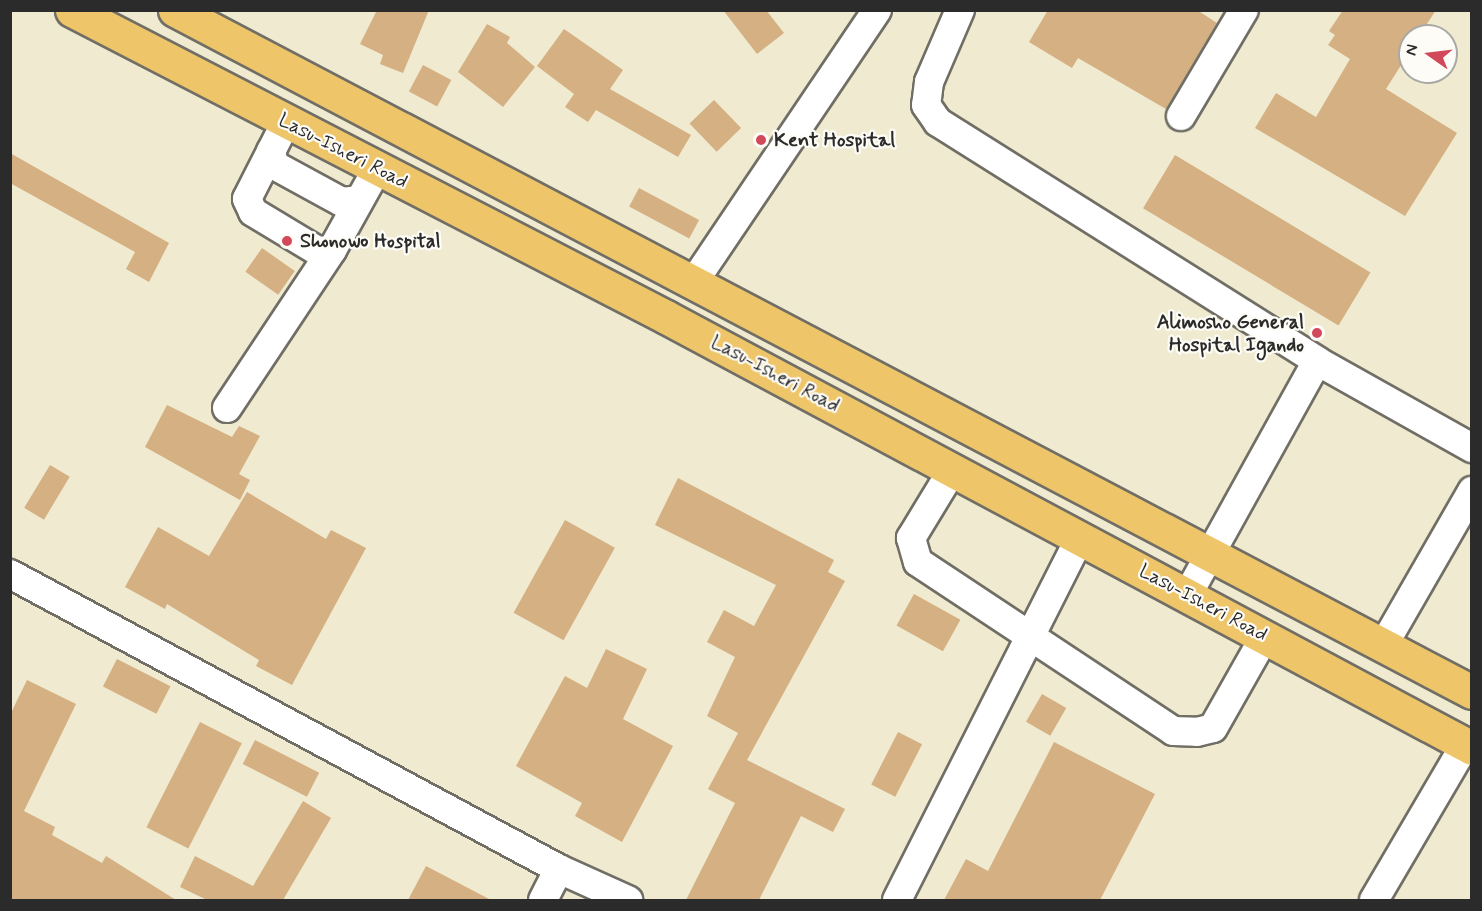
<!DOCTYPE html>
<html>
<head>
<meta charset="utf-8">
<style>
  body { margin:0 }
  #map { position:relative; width:1482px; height:911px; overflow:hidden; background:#efead0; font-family:Mynerve,sans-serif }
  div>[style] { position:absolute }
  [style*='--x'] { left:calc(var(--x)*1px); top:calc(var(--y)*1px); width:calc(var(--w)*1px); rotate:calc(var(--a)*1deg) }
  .building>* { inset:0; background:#d4b082; transform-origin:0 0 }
  .roads { filter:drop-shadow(2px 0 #706e65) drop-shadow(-2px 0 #706e65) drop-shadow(0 2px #706e65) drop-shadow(0 -2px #706e65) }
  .minor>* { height:28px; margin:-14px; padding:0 14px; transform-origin:14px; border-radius:14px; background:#fff }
  .major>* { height:33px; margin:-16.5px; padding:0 16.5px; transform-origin:16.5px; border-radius:16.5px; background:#eec569 }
  .dots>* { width:16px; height:16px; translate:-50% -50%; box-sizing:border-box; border:3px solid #fdfcf7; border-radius:50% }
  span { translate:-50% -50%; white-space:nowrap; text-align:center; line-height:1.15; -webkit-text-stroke:4.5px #fdfcf7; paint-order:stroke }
  .poi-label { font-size:20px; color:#2b2b2b; font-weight:700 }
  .left { translate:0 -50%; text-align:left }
  .right { translate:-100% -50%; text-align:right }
  .street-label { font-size:20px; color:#2b2b2b }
  .frame { position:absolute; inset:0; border:12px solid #2b2b2b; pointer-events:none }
  .north { position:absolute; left:1398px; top:24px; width:60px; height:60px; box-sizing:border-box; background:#fdfcf7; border:2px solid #a9a8a5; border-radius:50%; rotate:284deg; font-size:16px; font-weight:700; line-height:24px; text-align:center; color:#2b2b2b }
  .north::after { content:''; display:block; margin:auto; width:21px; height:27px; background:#d1495b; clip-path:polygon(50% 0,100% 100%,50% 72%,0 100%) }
</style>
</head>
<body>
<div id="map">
  <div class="building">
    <div style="clip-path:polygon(377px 10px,429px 10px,403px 73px,380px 64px,383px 55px,360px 44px)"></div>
    <div style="clip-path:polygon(723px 10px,766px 10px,784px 33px,757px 54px)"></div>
    <div style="clip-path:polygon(1048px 10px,1197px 10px,1217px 23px,1166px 109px,1078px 58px,1072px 68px,1029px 42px)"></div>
    <div style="clip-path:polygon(1343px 10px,1436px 10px,1419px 36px,1410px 36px,1410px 51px,1386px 89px,1457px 133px,1405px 216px,1255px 128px,1276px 93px,1316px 117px,1350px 59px,1328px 45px,1335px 35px,1329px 31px)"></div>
    <div style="clip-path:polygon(487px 24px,510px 37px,507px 43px,535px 67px,503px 107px,458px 72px)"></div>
    <div style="clip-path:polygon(564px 29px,623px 70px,610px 89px,691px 135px,678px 157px,596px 110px,588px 122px,565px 107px,574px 94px,537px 66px)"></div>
    <div style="left:423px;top:65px;width:32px;height:30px;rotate:28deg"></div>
    <div style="left:714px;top:100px;width:39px;height:34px;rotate:46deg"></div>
    <div style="clip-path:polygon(10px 153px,169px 243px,149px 282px,126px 269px,135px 252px,10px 183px)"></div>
    <div style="left:1175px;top:155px;width:228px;height:62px;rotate:31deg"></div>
    <div style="left:639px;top:188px;width:68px;height:21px;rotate:28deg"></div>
    <div style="left:262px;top:248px;width:40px;height:29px;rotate:35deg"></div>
    <div style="clip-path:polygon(167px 405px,232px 437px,239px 426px,260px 436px,239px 474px,250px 480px,240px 500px,145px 447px)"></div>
    <div style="left:50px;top:465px;width:23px;height:50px;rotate:31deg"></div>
    <div style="clip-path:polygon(678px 478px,834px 560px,828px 572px,845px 581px,747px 760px,845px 809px,833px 832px,801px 816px,759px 900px,686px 900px,735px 803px,708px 789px,738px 733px,707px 716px,735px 657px,707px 642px,724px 610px,754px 626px,776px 585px,655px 525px)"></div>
    <div style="clip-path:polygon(247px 492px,326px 539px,331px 530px,366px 548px,292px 685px,256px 666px,259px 660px,167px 604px,165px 609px,125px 587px,158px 527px,209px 556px)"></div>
    <div style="left:565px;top:520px;width:57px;height:106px;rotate:29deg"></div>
    <div style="left:914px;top:594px;width:53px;height:36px;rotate:29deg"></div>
    <div style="clip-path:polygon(606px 649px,647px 669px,623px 719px,673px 746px,622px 842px,575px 816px,582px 803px,516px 766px,565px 676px,587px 688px)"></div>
    <div style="left:117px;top:659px;width:60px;height:31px;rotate:27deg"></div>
    <div style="clip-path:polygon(27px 680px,76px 704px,24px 811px,55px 827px,52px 835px,102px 863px,106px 856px,176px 900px,10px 900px,10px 715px)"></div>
    <div style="left:1042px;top:694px;width:28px;height:32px;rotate:30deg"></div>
    <div style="left:200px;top:722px;width:47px;height:118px;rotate:27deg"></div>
    <div style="left:898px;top:732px;width:27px;height:59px;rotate:27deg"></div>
    <div style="left:255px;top:740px;width:72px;height:27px;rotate:27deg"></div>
    <div style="clip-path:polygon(1054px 742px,1155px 794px,1100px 900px,944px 900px,966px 859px,988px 871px)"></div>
    <div style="clip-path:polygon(303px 801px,331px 818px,283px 900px,207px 900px,180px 887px,195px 856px,253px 886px)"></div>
    <div style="clip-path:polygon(426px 866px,491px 900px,408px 900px)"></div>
  </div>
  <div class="roads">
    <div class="minor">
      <div style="--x:960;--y:10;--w:78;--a:113.3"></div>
      <div style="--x:929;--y:82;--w:23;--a:97"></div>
      <div style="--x:926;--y:105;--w:21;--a:55"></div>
      <div style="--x:938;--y:122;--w:448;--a:32.2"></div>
      <div style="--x:1317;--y:361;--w:178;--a:29.3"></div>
      <div style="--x:1181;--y:116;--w:123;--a:-59.3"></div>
      <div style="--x:286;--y:122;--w:86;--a:116.9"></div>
      <div style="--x:247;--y:199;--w:14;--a:65"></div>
      <div style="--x:253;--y:212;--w:76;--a:31"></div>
      <div style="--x:318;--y:251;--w:14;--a:-4"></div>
      <div style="--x:332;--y:250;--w:93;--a:-60.9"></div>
      <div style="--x:271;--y:151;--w:14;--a:78"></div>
      <div style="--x:274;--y:165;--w:77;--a:28.6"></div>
      <div style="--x:342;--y:202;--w:16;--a:-7"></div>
      <div style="--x:693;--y:283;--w:329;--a:-56"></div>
      <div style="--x:227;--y:408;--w:190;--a:-56.4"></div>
      <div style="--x:953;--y:469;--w:81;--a:121.3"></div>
      <div style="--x:911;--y:538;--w:25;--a:74"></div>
      <div style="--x:918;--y:562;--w:306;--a:33.5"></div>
      <div style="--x:1173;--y:731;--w:24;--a:2"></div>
      <div style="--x:1197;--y:732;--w:16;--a:-14"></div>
      <div style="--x:1213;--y:728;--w:106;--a:-60.5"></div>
      <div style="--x:10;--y:574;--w:623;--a:28.25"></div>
      <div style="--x:559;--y:869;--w:76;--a:24.2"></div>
      <div style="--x:1188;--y:594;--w:266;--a:-61"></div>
      <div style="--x:1383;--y:646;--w:179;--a:-60.1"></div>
      <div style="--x:543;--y:900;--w:35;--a:-63"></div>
      <div style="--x:897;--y:900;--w:407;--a:-63.2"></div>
      <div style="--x:1374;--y:900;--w:180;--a:-59.6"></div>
    </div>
    <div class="major">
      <div style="--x:72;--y:10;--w:669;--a:27.33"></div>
      <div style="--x:666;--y:317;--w:914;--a:28.14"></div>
      <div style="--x:175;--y:10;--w:1465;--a:27.74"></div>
    </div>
  </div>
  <div class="dots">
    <div style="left:761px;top:140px;background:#d1495b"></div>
    <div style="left:287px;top:241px;background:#d1495b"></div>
    <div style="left:1317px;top:333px;background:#d1495b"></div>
  </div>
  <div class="poi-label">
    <span class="left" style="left:774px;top:140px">Kent Hospital</span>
    <span class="left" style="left:300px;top:241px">Shonowo Hospital</span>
    <span class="right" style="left:1304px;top:334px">Alimosho General<br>Hospital Igando</span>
  </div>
  <div class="street-label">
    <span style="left:343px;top:151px;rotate:27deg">Lasu-Isheri Road</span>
    <span style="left:775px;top:374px;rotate:28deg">Lasu-Isheri Road</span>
    <span style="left:1203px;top:603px;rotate:28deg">Lasu-Isheri Road</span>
  </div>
  <div class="frame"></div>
  <div class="north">N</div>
</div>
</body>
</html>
